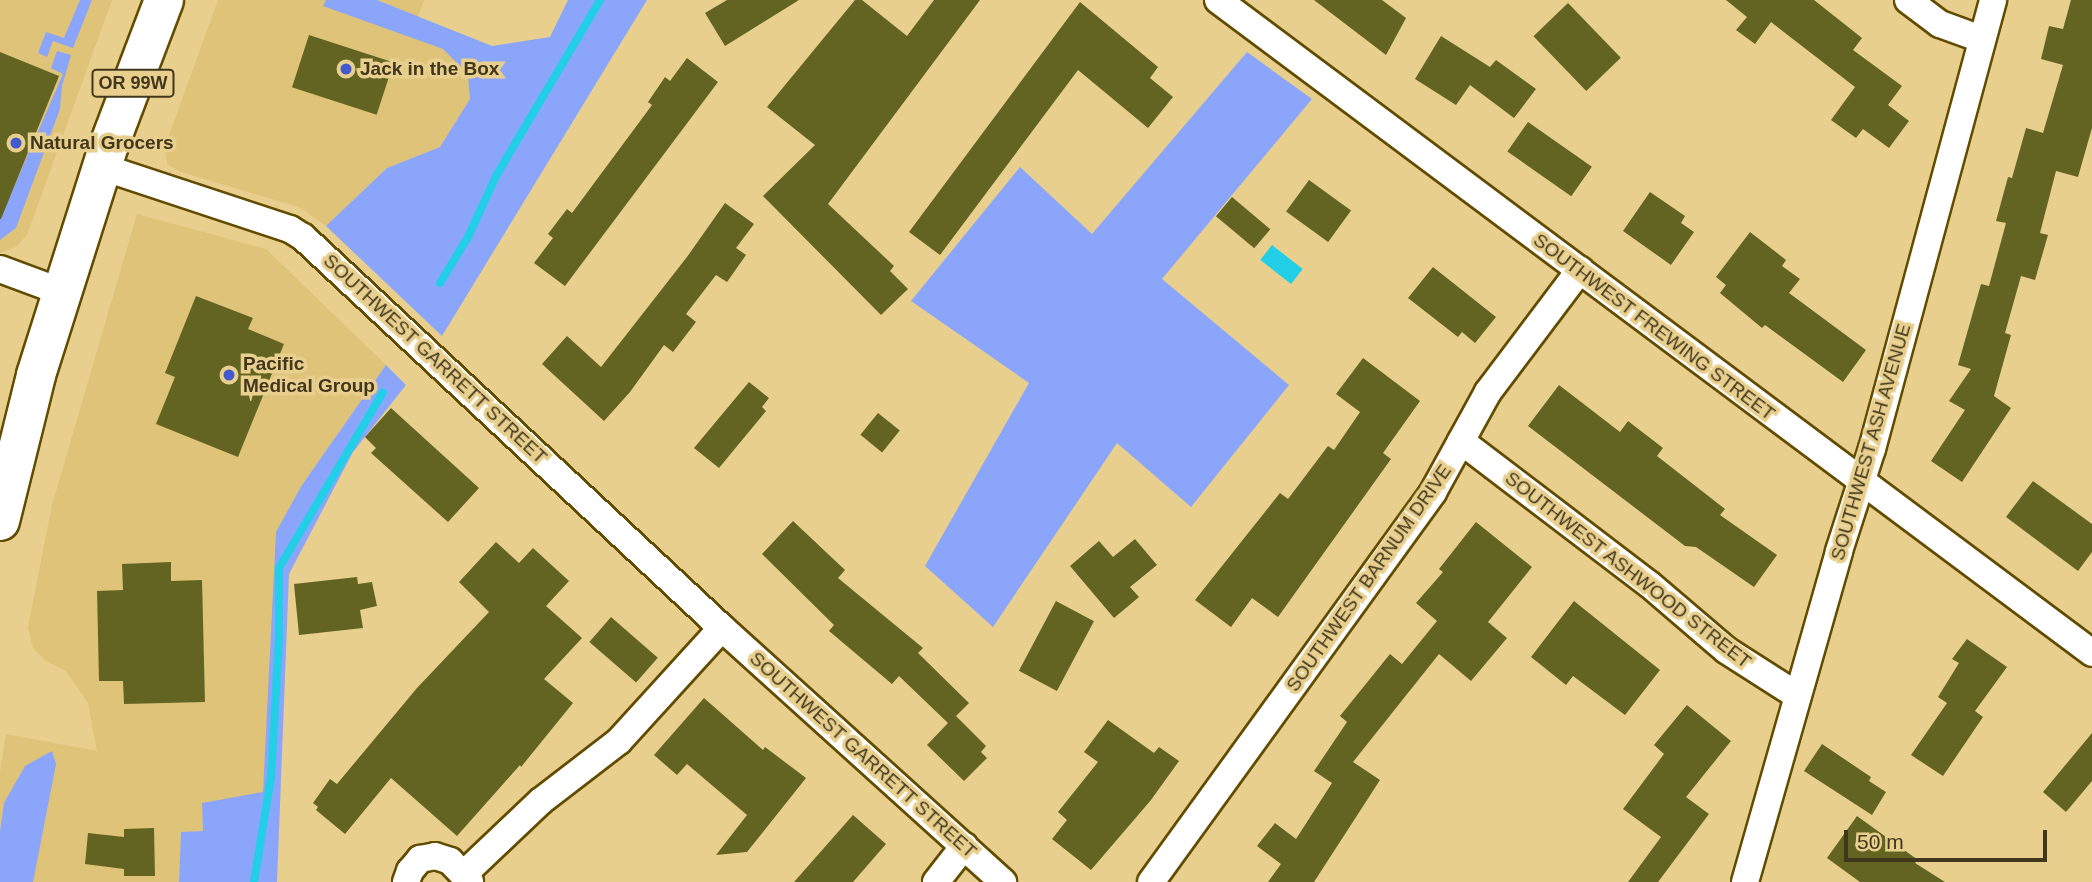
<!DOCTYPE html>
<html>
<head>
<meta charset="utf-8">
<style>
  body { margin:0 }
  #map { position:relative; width:2092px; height:882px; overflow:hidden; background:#e8cf8d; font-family:Helvetica,sans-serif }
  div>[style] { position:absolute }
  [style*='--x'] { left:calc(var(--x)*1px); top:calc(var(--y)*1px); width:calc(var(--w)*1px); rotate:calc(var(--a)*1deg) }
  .built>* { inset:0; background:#dec378 }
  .green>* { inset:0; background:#8ba5fa }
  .water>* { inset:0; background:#23cfe7; transform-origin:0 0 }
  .stream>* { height:8px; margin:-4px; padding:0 4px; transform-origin:4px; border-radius:4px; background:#23cfe7 }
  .building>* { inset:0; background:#636421; transform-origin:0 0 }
  .roads { filter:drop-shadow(2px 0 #624c00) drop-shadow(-2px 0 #624c00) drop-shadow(0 2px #624c00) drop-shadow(0 -2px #624c00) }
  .street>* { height:26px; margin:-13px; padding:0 13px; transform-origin:13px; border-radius:13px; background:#fff }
  .highway>* { height:38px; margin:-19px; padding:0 19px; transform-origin:19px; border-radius:19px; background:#fff }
  .dots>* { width:19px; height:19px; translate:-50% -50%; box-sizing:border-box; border:4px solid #e8cf8d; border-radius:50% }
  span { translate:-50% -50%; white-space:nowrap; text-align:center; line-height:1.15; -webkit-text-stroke:7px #e8cf8d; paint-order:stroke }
  .shield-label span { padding:2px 5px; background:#e8cf8d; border:2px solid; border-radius:5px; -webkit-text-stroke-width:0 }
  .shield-label { font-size:18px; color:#41371c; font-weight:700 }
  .poi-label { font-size:19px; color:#41371c; font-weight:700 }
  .left { translate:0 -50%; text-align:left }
  .street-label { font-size:19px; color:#41371c }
  .scale { position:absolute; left:1844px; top:830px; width:203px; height:32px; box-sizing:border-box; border:4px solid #41371c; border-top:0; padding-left:9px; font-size:21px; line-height:24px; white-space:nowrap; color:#41371c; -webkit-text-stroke:5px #e8cf8d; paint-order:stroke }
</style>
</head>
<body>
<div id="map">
  <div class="built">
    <div style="clip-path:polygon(0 0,112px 0,27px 235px,17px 246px,0 253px)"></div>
    <div style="clip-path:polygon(218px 0,424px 0,418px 17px,492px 46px,470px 99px,440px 147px,387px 168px,326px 226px,299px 207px,181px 172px,168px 165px,164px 149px)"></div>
    <div style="clip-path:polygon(137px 214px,266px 249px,386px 365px,302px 485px,268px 722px,263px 792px,203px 831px,181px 833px,179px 882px,0 882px,0 772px,6px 734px,97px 751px,88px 703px,66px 671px,46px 661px,33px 648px,28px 627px,52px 505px)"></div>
  </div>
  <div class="green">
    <div style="clip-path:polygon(80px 0,92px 0,73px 48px,53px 41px,47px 57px,38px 53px,46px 32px,64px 38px)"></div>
    <div style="clip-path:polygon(326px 0,377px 0,492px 46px,550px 37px,568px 0,647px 0,442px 336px,326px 226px,387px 168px,440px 147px,470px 99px,468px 74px,443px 49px,323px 6px)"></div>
    <div style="clip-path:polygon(57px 51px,71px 55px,62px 86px,60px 109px,16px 228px,0 240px,0 219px,63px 74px,51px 68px)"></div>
    <div style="clip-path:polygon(1247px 52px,1312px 99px,1162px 279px,1289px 385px,1191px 507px,1117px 443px,993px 627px,925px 566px,1029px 383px,911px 301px,1020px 167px,1092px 234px)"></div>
    <div style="clip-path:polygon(386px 365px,406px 385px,353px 452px,289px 574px,277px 882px,179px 882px,181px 832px,203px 831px,202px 803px,263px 792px,276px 532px,302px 485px)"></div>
    <div style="clip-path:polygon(52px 751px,56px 764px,33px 882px,0 882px,0 832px,4px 803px,25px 766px)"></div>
  </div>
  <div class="water">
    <div style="left:1272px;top:245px;width:39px;height:19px;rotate:38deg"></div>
  </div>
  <div class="stream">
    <div style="--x:440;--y:283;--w:54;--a:-58.7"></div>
    <div style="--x:468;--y:237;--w:67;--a:-65.3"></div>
    <div style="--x:496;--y:176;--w:204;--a:-59.4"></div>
    <div style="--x:254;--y:882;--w:106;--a:-80.8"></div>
    <div style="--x:271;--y:777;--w:139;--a:-86.7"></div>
    <div style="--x:279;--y:638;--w:70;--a:-90"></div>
    <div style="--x:279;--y:568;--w:204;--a:-59.4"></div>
  </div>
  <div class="building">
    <div style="clip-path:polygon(727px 0,799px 0,725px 46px,705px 13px)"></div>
    <div style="clip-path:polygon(855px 0,862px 0,907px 36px,934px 0,980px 0,828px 204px,894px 266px,890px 271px,908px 289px,881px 315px,763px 196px,815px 145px,767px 107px)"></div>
    <div style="clip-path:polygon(1314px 0,1382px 0,1406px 18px,1386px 55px)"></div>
    <div style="clip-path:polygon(1726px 0,1814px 0,1862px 38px,1853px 50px,1902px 86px,1888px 105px,1909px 121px,1889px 148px,1863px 129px,1856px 138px,1831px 120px,1855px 87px,1771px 22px,1755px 44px,1736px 30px,1747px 17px)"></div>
    <div style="clip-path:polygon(2071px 0,2092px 0,2092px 128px,2078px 177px,2056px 171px,2040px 233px,2048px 235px,2035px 280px,2021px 276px,2005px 333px,2011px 335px,1994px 396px,2011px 408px,1962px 482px,1931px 461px,1965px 410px,1949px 401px,1971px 369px,1958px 365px,1981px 284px,1989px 286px,2006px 223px,1996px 221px,2008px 177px,2012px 178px,2026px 128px,2043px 133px,2063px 65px,2041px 59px,2049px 26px,2063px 29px)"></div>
    <div style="clip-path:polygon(1080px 2px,1158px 67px,1150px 78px,1173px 97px,1148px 128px,1078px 70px,940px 255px,909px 232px)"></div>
    <div style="left:1568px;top:3px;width:76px;height:48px;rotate:46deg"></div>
    <div style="left:309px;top:35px;width:89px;height:55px;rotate:18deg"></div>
    <div style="clip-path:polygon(1441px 36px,1490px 67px,1496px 60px,1536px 89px,1514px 118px,1470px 85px,1456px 105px,1415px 79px)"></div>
    <div style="clip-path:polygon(0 52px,59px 76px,1px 219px,0 219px)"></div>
    <div style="clip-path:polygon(687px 58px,718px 82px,565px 286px,534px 263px,553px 238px,548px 234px,567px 209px,572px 213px,652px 105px,648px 102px,665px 77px,670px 81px)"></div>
    <div style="left:1528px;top:122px;width:78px;height:36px;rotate:35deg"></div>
    <div style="left:1309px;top:180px;width:52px;height:39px;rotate:36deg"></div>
    <div style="clip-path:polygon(1650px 192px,1685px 216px,1681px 223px,1694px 232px,1671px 265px,1623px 231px)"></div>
    <div style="left:1232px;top:197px;width:50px;height:25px;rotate:40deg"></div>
    <div style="clip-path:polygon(725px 203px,754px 224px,736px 248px,746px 255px,727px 282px,716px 275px,686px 314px,696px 322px,673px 352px,664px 345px,630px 392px,604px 421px,542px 364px,567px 336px,601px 367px,687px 257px)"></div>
    <div style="clip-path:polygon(1750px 232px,1786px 260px,1782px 266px,1800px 279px,1789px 293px,1866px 350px,1843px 382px,1765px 325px,1762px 328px,1720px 293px,1726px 285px,1716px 277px)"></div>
    <div style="clip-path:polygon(1433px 267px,1496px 317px,1475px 343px,1462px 332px,1458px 337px,1408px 298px)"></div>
    <div style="clip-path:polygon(196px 296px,253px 318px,248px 329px,284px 344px,238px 457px,156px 424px,175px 377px,165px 373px)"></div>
    <div style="clip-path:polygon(1363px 358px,1420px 401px,1383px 453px,1391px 459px,1278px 617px,1252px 598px,1231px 627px,1195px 600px,1280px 493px,1288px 499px,1328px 446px,1334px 450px,1360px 412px,1336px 394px)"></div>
    <div style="clip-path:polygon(749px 382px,769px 398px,762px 407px,766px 411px,719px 468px,694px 448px)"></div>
    <div style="clip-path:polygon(1559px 385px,1620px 432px,1628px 421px,1663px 448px,1657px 456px,1725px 509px,1720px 515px,1777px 555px,1754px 587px,1696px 547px,1685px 546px,1528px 426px)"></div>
    <div style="clip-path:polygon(391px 408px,479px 488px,448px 522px,371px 453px,376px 448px,365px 437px)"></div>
    <div style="left:878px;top:413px;width:28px;height:28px;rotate:39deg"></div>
    <div style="clip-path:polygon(2033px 481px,2092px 524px,2092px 552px,2078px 571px,2006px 517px)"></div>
    <div style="clip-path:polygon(793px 521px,845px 570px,838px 578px,923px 648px,918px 653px,969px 703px,956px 716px,986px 746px,981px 752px,987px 758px,964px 781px,927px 745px,948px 723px,899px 676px,892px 684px,829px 631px,834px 625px,762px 554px)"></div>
    <div style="clip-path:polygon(1476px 522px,1532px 567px,1488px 622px,1507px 638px,1471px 681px,1439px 654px,1353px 762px,1380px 780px,1314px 882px,1268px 882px,1281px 864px,1257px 846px,1275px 823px,1296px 839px,1332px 783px,1314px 771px,1347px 722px,1340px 716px,1390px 654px,1402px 664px,1437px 621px,1416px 603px,1443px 572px,1439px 569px)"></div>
    <div style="clip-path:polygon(1135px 539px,1157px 565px,1130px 587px,1139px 597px,1114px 618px,1070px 566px,1099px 541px,1113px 557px)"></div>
    <div style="clip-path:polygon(496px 542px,519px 563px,533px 548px,569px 581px,546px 606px,582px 638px,544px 679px,573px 703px,521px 767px,520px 765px,457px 836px,391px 778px,345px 834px,316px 810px,318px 807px,313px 803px,330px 779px,337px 784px,417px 688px,489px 612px,459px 582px)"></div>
    <div style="clip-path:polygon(171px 562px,171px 581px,202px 580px,205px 702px,124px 704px,123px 681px,99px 681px,97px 591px,123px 590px,122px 564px)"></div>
    <div style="clip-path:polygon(357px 577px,358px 584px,372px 582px,377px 606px,360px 610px,363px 628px,299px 635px,294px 584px)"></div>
    <div style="left:1056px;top:601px;width:43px;height:79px;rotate:28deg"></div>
    <div style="clip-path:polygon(1574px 601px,1660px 670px,1625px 715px,1573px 676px,1566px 685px,1531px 657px)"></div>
    <div style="left:611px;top:617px;width:62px;height:33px;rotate:41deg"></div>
    <div style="clip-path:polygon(1967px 639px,2007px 667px,1975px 711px,1983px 717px,1943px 776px,1911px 755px,1947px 703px,1938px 697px,1959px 663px,1952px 659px)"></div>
    <div style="clip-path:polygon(704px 698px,763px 750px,765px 747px,806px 778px,747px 852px,716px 855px,747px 815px,687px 764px,677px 775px,654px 755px)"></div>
    <div style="clip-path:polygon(1687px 705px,1731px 741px,1686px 797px,1709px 814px,1658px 882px,1628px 882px,1661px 837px,1623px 809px,1664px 754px,1654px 745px)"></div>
    <div style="clip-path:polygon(1108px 720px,1154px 753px,1159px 747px,1179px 761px,1151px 800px,1091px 870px,1052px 839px,1067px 820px,1058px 812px,1098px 762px,1084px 752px)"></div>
    <div style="clip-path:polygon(2092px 733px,2092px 781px,2066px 812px,2043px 792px)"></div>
    <div style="clip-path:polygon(1822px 744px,1871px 777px,1869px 781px,1886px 792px,1872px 815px,1804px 771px)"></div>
    <div style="clip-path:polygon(853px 815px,886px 844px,853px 882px,794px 882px)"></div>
    <div style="clip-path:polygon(1857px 816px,1918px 860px,1915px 863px,1945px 882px,1860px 882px,1827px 858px)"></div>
    <div style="clip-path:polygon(154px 828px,155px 876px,124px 876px,124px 869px,85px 864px,88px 833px,124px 837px,124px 829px)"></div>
  </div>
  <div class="roads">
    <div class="street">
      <div style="--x:1218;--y:0;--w:1091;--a:36.76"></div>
      <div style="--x:1908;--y:0;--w:40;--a:37"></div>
      <div style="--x:1940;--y:24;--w:44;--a:20.1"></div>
      <div style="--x:102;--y:167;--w:198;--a:18.3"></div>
      <div style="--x:290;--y:229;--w:15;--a:32"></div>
      <div style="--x:303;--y:237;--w:573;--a:43.02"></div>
      <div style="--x:722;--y:628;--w:379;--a:42.1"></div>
      <div style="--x:0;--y:269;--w:66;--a:20.4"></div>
      <div style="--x:1461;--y:441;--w:236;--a:37.3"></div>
      <div style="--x:1649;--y:584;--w:101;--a:40.6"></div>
      <div style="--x:1726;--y:650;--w:85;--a:32.6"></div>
      <div style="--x:465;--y:873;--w:105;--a:-43.5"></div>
      <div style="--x:541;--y:801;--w:98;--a:-37.6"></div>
      <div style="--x:619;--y:741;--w:153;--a:-47.7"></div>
      <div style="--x:406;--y:882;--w:12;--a:-70"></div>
      <div style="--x:410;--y:871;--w:16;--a:-50"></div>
      <div style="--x:420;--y:859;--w:15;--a:-11"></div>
      <div style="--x:435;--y:856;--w:16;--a:18"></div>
      <div style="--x:450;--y:861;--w:29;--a:46"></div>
      <div style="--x:936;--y:882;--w:46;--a:-52.1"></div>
      <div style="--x:1151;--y:882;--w:481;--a:-54.1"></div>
      <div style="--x:1433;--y:492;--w:114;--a:-61.2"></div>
      <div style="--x:1488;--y:392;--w:153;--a:-53"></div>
      <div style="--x:1745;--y:882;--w:344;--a:-74.1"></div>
      <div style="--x:1839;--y:551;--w:107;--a:-72.1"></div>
      <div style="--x:1872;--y:449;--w:465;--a:-74.9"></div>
    </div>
    <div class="highway">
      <div style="--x:0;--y:521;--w:150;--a:-76.1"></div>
      <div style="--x:36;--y:375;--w:241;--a:-72.4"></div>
      <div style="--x:109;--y:145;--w:155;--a:-69.2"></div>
    </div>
  </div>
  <div class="dots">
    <div style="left:346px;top:69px;background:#425ace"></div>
    <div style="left:16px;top:143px;background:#425ace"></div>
    <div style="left:229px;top:375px;background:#425ace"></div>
  </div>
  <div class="shield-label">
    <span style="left:133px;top:83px">OR 99W</span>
  </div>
  <div class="poi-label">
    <span class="left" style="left:360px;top:69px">Jack in the Box</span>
    <span class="left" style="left:30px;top:143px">Natural Grocers</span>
    <span class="left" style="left:243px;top:375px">Pacific<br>Medical Group</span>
  </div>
  <div class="street-label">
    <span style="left:1654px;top:327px;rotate:37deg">SOUTHWEST FREWING STREET</span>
    <span style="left:435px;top:359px;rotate:43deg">SOUTHWEST GARRETT STREET</span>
    <span style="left:1871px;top:442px;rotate:-74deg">SOUTHWEST ASH AVENUE</span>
    <span style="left:1628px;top:570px;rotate:38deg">SOUTHWEST ASHWOOD STREET</span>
    <span style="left:1369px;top:578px;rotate:-55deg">SOUTHWEST BARNUM DRIVE</span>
    <span style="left:863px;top:755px;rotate:42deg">SOUTHWEST GARRETT STREET</span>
  </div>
  <div class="scale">50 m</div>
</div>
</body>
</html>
